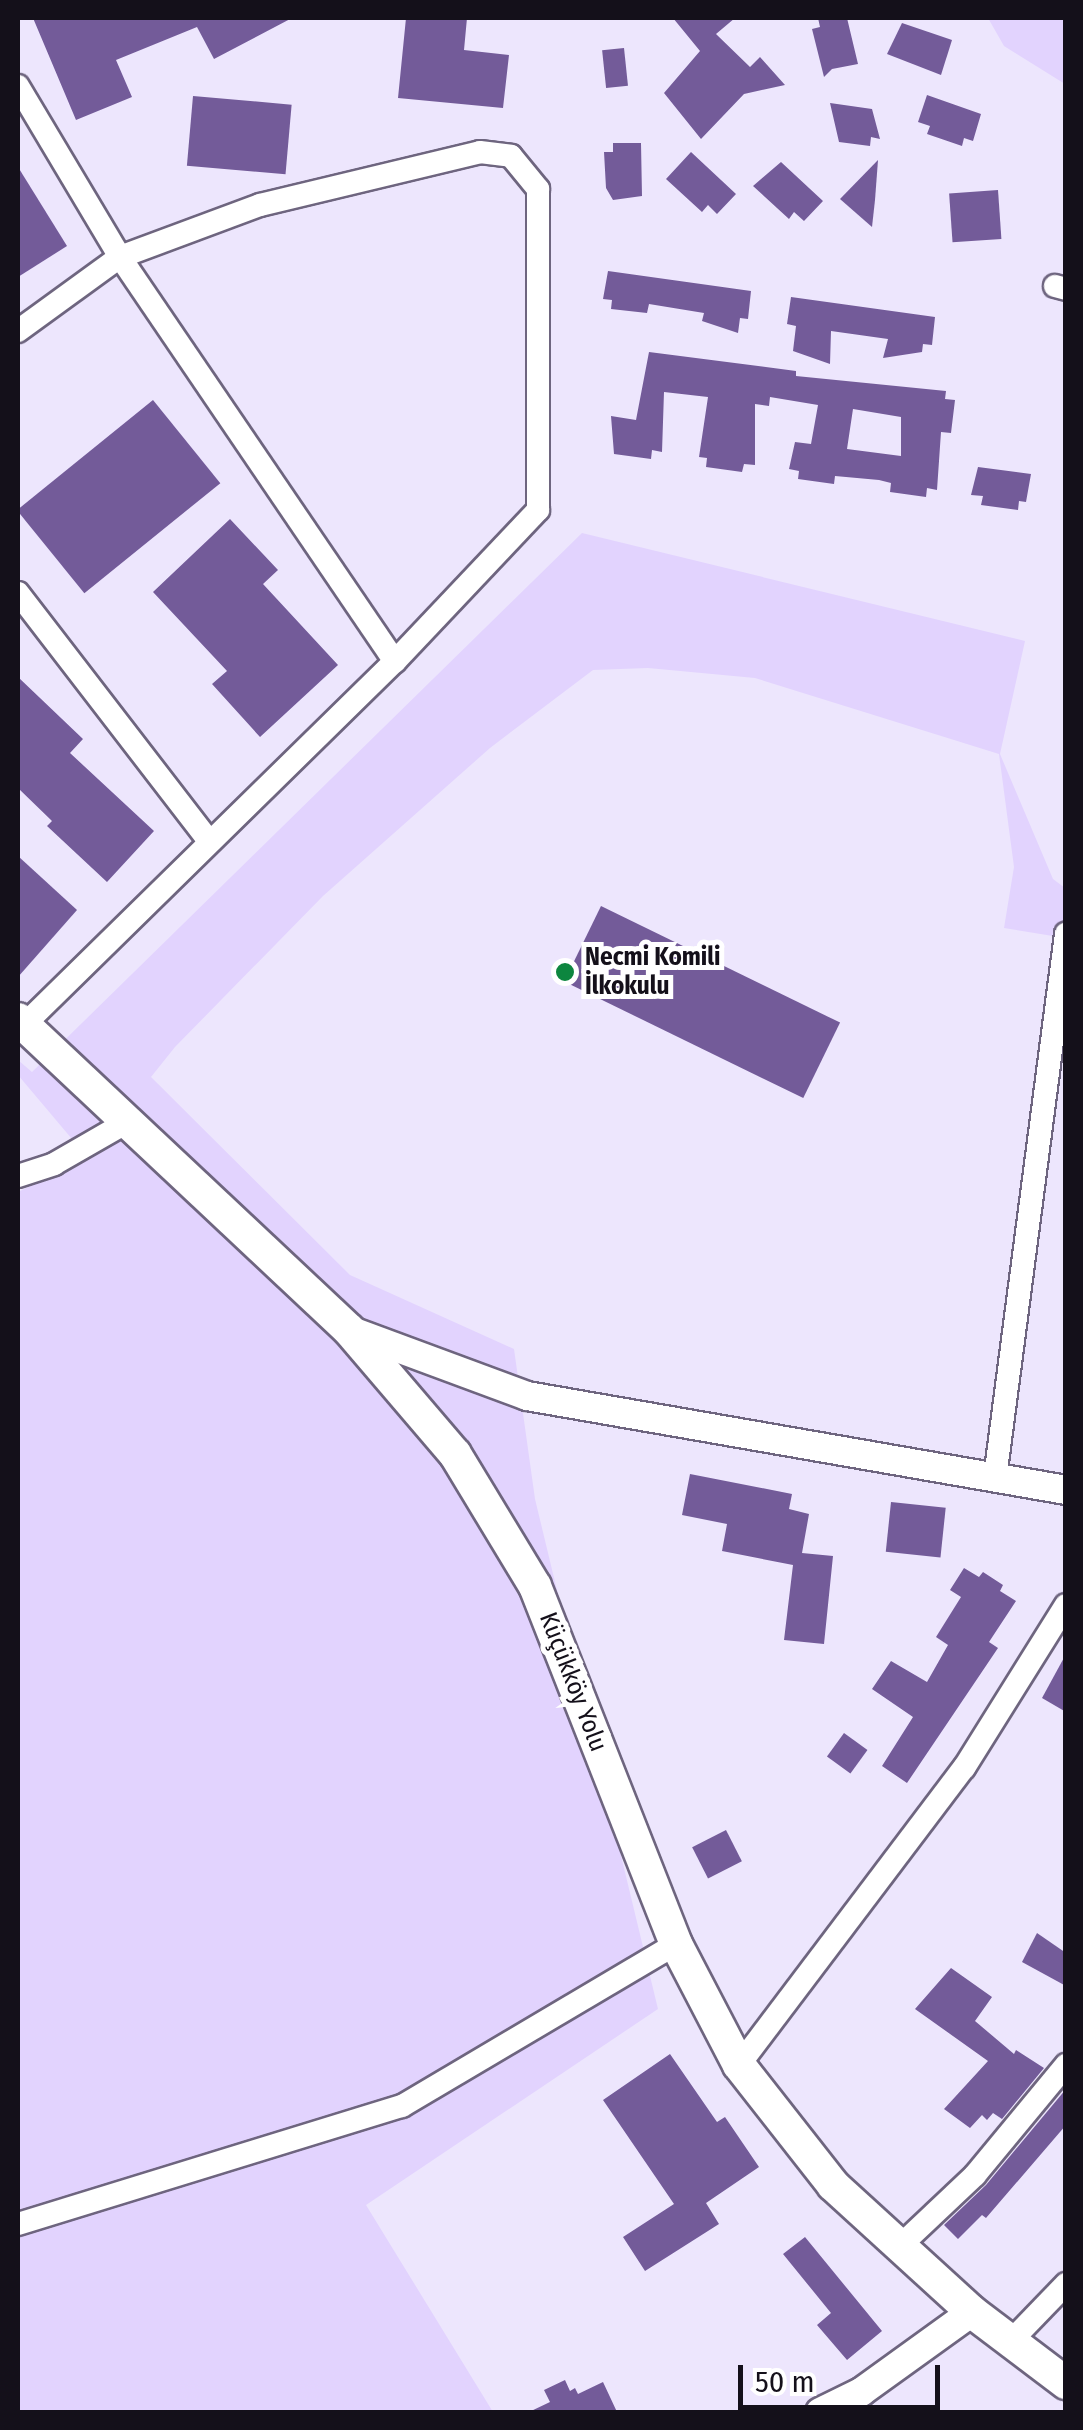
<!DOCTYPE html>
<html>
<head>
<meta charset="utf-8">
<style>
  body { margin:0 }
  #map { position:relative; width:1083px; height:2430px; overflow:hidden; background:#ede6fd; font-family:"Fira Sans Condensed",sans-serif }
  div>[style] { position:absolute }
  [style*='--x'] { left:calc(var(--x)*1px); top:calc(var(--y)*1px); width:calc(var(--w)*1px); rotate:calc(var(--a)*1deg) }
  .green>* { inset:0; background:#e2d3fe }
  .building>* { inset:0; background:#735b99; transform-origin:0 0 }
  .roads { filter:drop-shadow(2px 0 #6e657f) drop-shadow(-2px 0 #6e657f) drop-shadow(0 2px #6e657f) drop-shadow(0 -2px #6e657f) }
  .minor>* { height:22px; margin:-11px; padding:0 11px; transform-origin:11px; border-radius:11px; background:#fff }
  .tertiary>* { height:28px; margin:-14px; padding:0 14px; transform-origin:14px; border-radius:14px; background:#fff }
  .secondary>* { height:32px; margin:-16px; padding:0 16px; transform-origin:16px; border-radius:16px; background:#fff }
  .dots>* { width:28px; height:28px; translate:-50% -50%; box-sizing:border-box; border:5px solid #fff; border-radius:50% }
  span { translate:-50% -50%; white-space:nowrap; text-align:center; line-height:1.15; -webkit-text-stroke:10px #fff; paint-order:stroke }
  .poi-label { font-size:25px; color:#14101a; font-weight:700 }
  .left { translate:0 -50%; text-align:left }
  .street-label { font-size:25px; color:#14101a }
  .frame { position:absolute; inset:0; border:20px solid #14101a; pointer-events:none }
  .scale { position:absolute; left:738px; top:2365px; width:202px; height:45px; box-sizing:border-box; border:5px solid #14101a; border-top:0; padding-left:12px; font-size:30px; line-height:35px; white-space:nowrap; color:#14101a; -webkit-text-stroke:8px #fff; paint-order:stroke }
</style>
</head>
<body>
<div id="map">
  <div class="green">
    <div style="clip-path:polygon(988px 18px,1065px 18px,1065px 84px,1004px 46px)"></div>
    <div style="clip-path:polygon(582px 533px,1025px 641px,1000px 754px,1053px 879px,1065px 888px,1065px 938px,1004px 928px,1014px 867px,999px 754px,755px 678px,648px 668px,593px 670px,490px 748px,323px 896px,175px 1047px,151px 1077px,350px 1275px,514px 1349px,535px 1499px,658px 2009px,366px 2205px,493px 2412px,18px 2412px,18px 1192px,88px 1158px,18px 1075px,18px 1060px,32px 1072px)"></div>
  </div>
  <div class="building">
    <div style="clip-path:polygon(33px 18px,292px 18px,214px 59px,197px 27px,116px 60px,132px 97px,76px 120px)"></div>
    <div style="clip-path:polygon(406px 18px,467px 18px,464px 50px,509px 55px,503px 108px,398px 98px)"></div>
    <div style="clip-path:polygon(673px 18px,735px 18px,716px 34px,750px 67px,760px 57px,785px 85px,744px 94px,701px 139px,664px 93px,700px 51px)"></div>
    <div style="clip-path:polygon(818px 18px,847px 18px,858px 64px,832px 69px,824px 77px,812px 29px,820px 27px)"></div>
    <div style="clip-path:polygon(902px 23px,952px 40px,941px 75px,887px 54px)"></div>
    <div style="left:624px;top:48px;width:38px;height:22px;rotate:84deg"></div>
    <div style="clip-path:polygon(927px 95px,981px 114px,973px 141px,964px 138px,962px 146px,927px 134px,930px 126px,918px 122px)"></div>
    <div style="left:193px;top:96px;width:99px;height:70px;rotate:5deg"></div>
    <div style="clip-path:polygon(830px 103px,872px 109px,880px 139px,871px 137px,870px 146px,839px 142px)"></div>
    <div style="clip-path:polygon(613px 143px,641px 143px,642px 196px,613px 200px,606px 188px,604px 152px,613px 152px)"></div>
    <div style="clip-path:polygon(691px 152px,736px 194px,717px 214px,708px 205px,702px 212px,666px 179px)"></div>
    <div style="clip-path:polygon(878px 160px,875px 200px,872px 227px,840px 199px)"></div>
    <div style="clip-path:polygon(781px 162px,823px 201px,804px 221px,794px 212px,789px 219px,753px 186px)"></div>
    <div style="clip-path:polygon(18px 167px,67px 246px,18px 277px)"></div>
    <div style="left:998px;top:190px;width:49px;height:49px;rotate:86deg"></div>
    <div style="clip-path:polygon(608px 271px,751px 291px,748px 319px,740px 318px,738px 333px,702px 321px,704px 313px,649px 304px,647px 313px,611px 309px,612px 300px,603px 299px)"></div>
    <div style="clip-path:polygon(791px 297px,935px 317px,932px 345px,923px 344px,922px 352px,883px 358px,888px 339px,831px 331px,830px 364px,793px 351px,796px 326px,787px 324px)"></div>
    <div style="clip-path:polygon(evenodd,649px 352px,796px 371px,796px 376px,946px 391px,945px 399px,955px 400px,951px 433px,941px 432px,937px 490px,927px 488px,926px 497px,890px 492px,891px 483px,879px 480px,835px 476px,834px 484px,798px 479px,799px 471px,789px 469px,795px 442px,811px 444px,818px 405px,770px 397px,769px 406px,755px 404px,755px 465px,744px 464px,742px 472px,706px 467px,707px 458px,699px 457px,708px 397px,664px 392px,662px 452px,652px 450px,651px 459px,614px 454px,611px 416px,636px 420px,649px 352px,853px 409px,901px 417px,901px 456px,847px 449px,853px 409px)"></div>
    <div style="left:153px;top:400px;width:107px;height:175px;rotate:51deg"></div>
    <div style="clip-path:polygon(978px 467px,1031px 474px,1026px 502px,1019px 501px,1018px 510px,981px 505px,983px 496px,971px 495px)"></div>
    <div style="clip-path:polygon(230px 519px,278px 570px,263px 584px,338px 665px,260px 737px,212px 684px,227px 671px,153px 592px)"></div>
    <div style="clip-path:polygon(18px 677px,83px 739px,70px 753px,154px 831px,107px 882px,47px 826px,52px 821px,18px 788px)"></div>
    <div style="clip-path:polygon(18px 856px,77px 910px,18px 977px)"></div>
    <div style="left:601px;top:906px;width:266px;height:84px;rotate:26deg"></div>
    <div style="clip-path:polygon(690px 1474px,792px 1494px,789px 1509px,809px 1514px,802px 1553px,833px 1556px,824px 1644px,784px 1640px,793px 1565px,722px 1551px,727px 1524px,682px 1515px)"></div>
    <div style="left:891px;top:1502px;width:55px;height:50px;rotate:6deg"></div>
    <div style="clip-path:polygon(964px 1568px,979px 1577px,983px 1572px,1003px 1585px,1000px 1591px,1016px 1601px,989px 1642px,998px 1648px,907px 1783px,882px 1766px,913px 1717px,872px 1689px,891px 1661px,927px 1682px,948px 1645px,936px 1637px,961px 1597px,950px 1590px)"></div>
    <div style="clip-path:polygon(1066px 1654px,1066px 1712px,1042px 1698px)"></div>
    <div style="left:844px;top:1733px;width:29px;height:29px;rotate:36deg"></div>
    <div style="left:726px;top:1830px;width:35px;height:38px;rotate:63deg"></div>
    <div style="clip-path:polygon(1037px 1933px,1066px 1953px,1066px 1986px,1022px 1962px)"></div>
    <div style="clip-path:polygon(951px 1968px,992px 1997px,975px 2021px,1014px 2054px,1016px 2050px,1044px 2068px,1002px 2119px,993px 2113px,987px 2120px,982px 2115px,970px 2128px,944px 2109px,988px 2061px,915px 2009px)"></div>
    <div style="clip-path:polygon(670px 2054px,717px 2122px,725px 2117px,759px 2167px,706px 2203px,719px 2224px,645px 2271px,623px 2237px,674px 2204px,603px 2100px)"></div>
    <div style="clip-path:polygon(1066px 2089px,1066px 2125px,986px 2218px,982px 2215px,958px 2239px,944px 2225px,986px 2185px)"></div>
    <div style="clip-path:polygon(805px 2237px,882px 2331px,847px 2360px,817px 2325px,831px 2313px,783px 2254px)"></div>
    <div style="clip-path:polygon(565px 2380px,570px 2391px,575px 2388px,578px 2394px,603px 2382px,617px 2412px,529px 2412px,550px 2402px,544px 2390px)"></div>
  </div>
  <div class="roads">
    <div class="minor">
      <div style="--x:18;--y:86;--w:199;--a:59.2"></div>
      <div style="--x:120;--y:257;--w:489;--a:55.8"></div>
      <div style="--x:1055;--y:286;--w:11;--a:15"></div>
      <div style="--x:18;--y:331;--w:126;--a:-36"></div>
      <div style="--x:120;--y:257;--w:149;--a:-20.4"></div>
      <div style="--x:260;--y:205;--w:226;--a:-13.5"></div>
      <div style="--x:480;--y:152;--w:31;--a:7"></div>
      <div style="--x:511;--y:156;--w:43;--a:50.7"></div>
      <div style="--x:538;--y:189;--w:321;--a:90"></div>
      <div style="--x:538;--y:510;--w:208;--a:133.4"></div>
      <div style="--x:395;--y:661;--w:520;--a:135.55"></div>
      <div style="--x:18;--y:593;--w:314;--a:52.4"></div>
      <div style="--x:18;--y:1176;--w:38;--a:-18"></div>
      <div style="--x:54;--y:1164;--w:84;--a:-29.9"></div>
      <div style="--x:995;--y:1478;--w:549;--a:-82.56"></div>
      <div style="--x:739;--y:2065;--w:373;--a:-52.9"></div>
      <div style="--x:964;--y:1768;--w:192;--a:-58"></div>
      <div style="--x:18;--y:2224;--w:402;--a:-17.1"></div>
      <div style="--x:402;--y:2106;--w:318;--a:-30.6"></div>
      <div style="--x:900;--y:2246;--w:103;--a:-43.4"></div>
      <div style="--x:975;--y:2175;--w:143;--a:-50.4"></div>
      <div style="--x:1012;--y:2340;--w:78;--a:-46"></div>
    </div>
    <div class="tertiary">
      <div style="--x:349;--y:1330;--w:190;--a:20.3"></div>
      <div style="--x:527;--y:1396;--w:547;--a:9.89"></div>
      <div style="--x:820;--y:2412;--w:46;--a:-26"></div>
      <div style="--x:861;--y:2392;--w:137;--a:-35.8"></div>
    </div>
    <div class="secondary">
      <div style="--x:18;--y:1019;--w:454;--a:43.2"></div>
      <div style="--x:349;--y:1330;--w:163;--a:49.5"></div>
      <div style="--x:455;--y:1454;--w:154;--a:58.8"></div>
      <div style="--x:535;--y:1586;--w:385;--a:68.5"></div>
      <div style="--x:676;--y:1944;--w:136;--a:62.5"></div>
      <div style="--x:739;--y:2065;--w:152;--a:51.9"></div>
      <div style="--x:833;--y:2185;--w:188;--a:42.4"></div>
      <div style="--x:972;--y:2312;--w:118;--a:37.1"></div>
    </div>
  </div>
  <div class="dots">
    <div style="left:565px;top:972px;background:#0d863f"></div>
  </div>
  <div class="poi-label">
    <span class="left" style="left:585px;top:972px">Necmi Komili<br>İlkokulu</span>
  </div>
  <div class="street-label">
    <span style="left:573px;top:1682px;rotate:69deg">Küçükköy Yolu</span>
  </div>
  <div class="frame"></div>
  <div class="scale">50 m</div>
</div>
</body>
</html>
